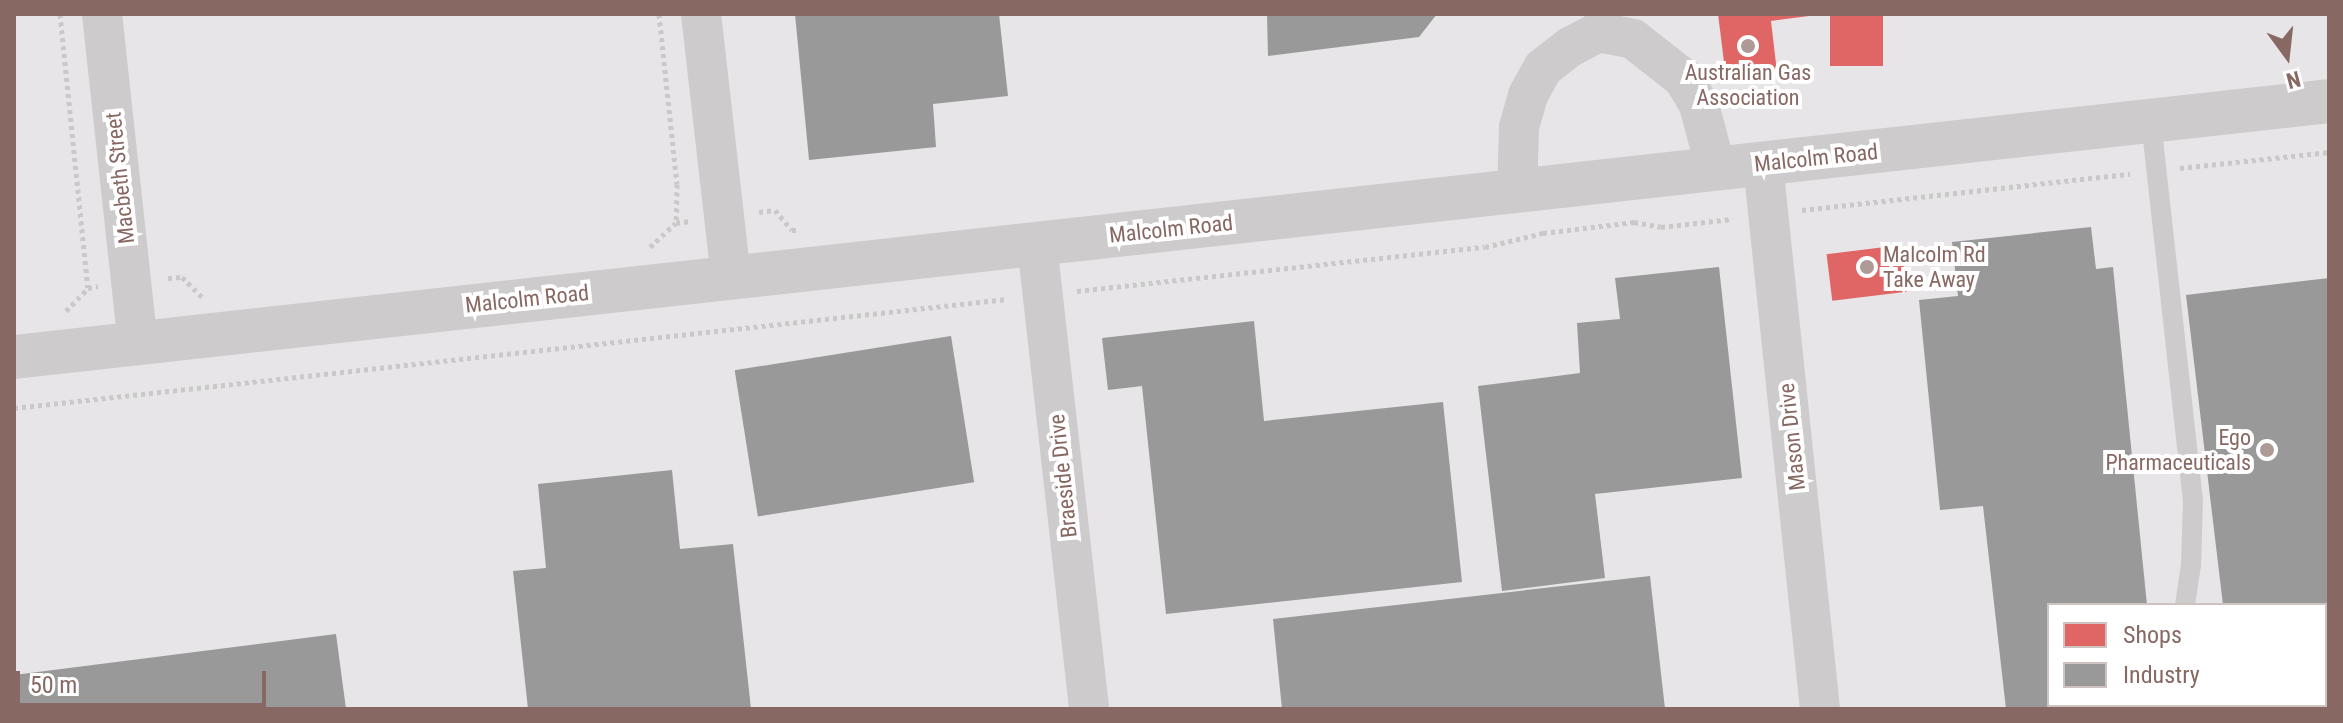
<!DOCTYPE html>
<html>
<head>
<meta charset="utf-8">
<style>
  body { margin:0 }
  #map { position:relative; width:2343px; height:723px; overflow:hidden; background:#f5f6f7; font-family:"Roboto Condensed",sans-serif }
  div>[style] { position:absolute }
  [style*='--x'] { left:calc(var(--x)*1px); top:calc(var(--y)*1px); width:calc(var(--w)*1px); rotate:calc(var(--a)*1deg) }
  .built>* { inset:0; background:#e7e5e7 }
  .shops>* { inset:0; background:#e06666; transform-origin:0 0 }
  .industry>* { inset:0; background:#999; transform-origin:0 0 }
  .path>* { height:5px; margin-top:-2.5px; transform-origin:0; background:repeating-linear-gradient(90deg,#cac9c9 0 4px,transparent 0 8px) }
  .service>* { height:20px; margin:-10px; padding:0 10px; transform-origin:10px; border-radius:10px; background:#cdcbcb }
  .minor>* { height:40px; margin:-20px; padding:0 20px; transform-origin:20px; border-radius:20px; background:#cdcbcb }
  .tertiary>* { height:44px; margin:-22px; padding:0 22px; transform-origin:22px; border-radius:22px; background:#cdcbcb }
  .dots>* { width:22px; height:22px; translate:-50% -50%; box-sizing:border-box; border:4px solid #fff; border-radius:50% }
  span { translate:-50% -50%; white-space:nowrap; text-align:center; line-height:1.15; -webkit-text-stroke:8px #fff; paint-order:stroke }
  .poi-label { font-size:22px; color:#886863 }
  .left { translate:0 -50%; text-align:left }
  .right { translate:-100% -50%; text-align:right }
  .street-label { font-size:22px; color:#886863 }
  .frame { position:absolute; inset:0; border:16px solid #886863; pointer-events:none }
  .legend { position:absolute; left:2047px; top:603px; width:280px; height:104px; box-sizing:border-box; background:#fff; border:2px solid #cfc3c1; margin:0; padding:10px 14px; list-style:none; font-size:24px; color:#886863 }
  .legend li { display:flex; align-items:center; gap:16px; height:40px }
  .legend b { width:40px; border:2px solid #cfc3c1 }
  .north { position:absolute; left:2247px; top:16px; width:80px; height:80px; -webkit-text-stroke:6px #fff; paint-order:stroke; rotate:165deg; font-size:22px; font-weight:700; line-height:32px; text-align:center; color:#886863 }
  .north::after { content:''; display:block; margin:auto; width:28px; height:36px; background:#886863; clip-path:polygon(50% 0,100% 100%,50% 72%,0 100%) }
  .scale { position:absolute; left:16px; top:671px; width:250px; height:36px; box-sizing:border-box; border:4px solid #886863; border-top:0; padding-left:10px; font-size:24px; line-height:28px; white-space:nowrap; color:#886863; -webkit-text-stroke:6px #fff; paint-order:stroke }
</style>
</head>
<body>
<div id="map">
  <div class="built">
    <div style="clip-path:polygon(evenodd,14px 14px,2329px 14px,2329px 709px,14px 709px,14px 14px,2049px 605px,2325px 605px,2325px 705px,2049px 705px,2049px 605px)"></div>
  </div>
  <div class="shops">
    <div style="clip-path:polygon(1718px 14px,1809px 14px,1809px 16px,1771px 21px,1777px 72px,1726px 78px)"></div>
    <div style="left:1830px;top:14px;width:53px;height:52px"></div>
    <div style="left:1901px;top:245px;width:47px;height:75px;rotate:83deg"></div>
  </div>
  <div class="industry">
    <div style="clip-path:polygon(795px 14px,999px 14px,1008px 96px,933px 104px,936px 147px,809px 160px)"></div>
    <div style="clip-path:polygon(1267px 14px,1437px 14px,1419px 37px,1268px 56px)"></div>
    <div style="clip-path:polygon(2091px 227px,2096px 269px,2113px 267px,2147px 605px,2049px 605px,2049px 705px,2147px 707px,2006px 709px,1983px 506px,1940px 510px,1919px 300px,1958px 296px,1952px 242px)"></div>
    <div style="clip-path:polygon(1719px 267px,1742px 478px,1595px 494px,1605px 578px,1502px 591px,1478px 386px,1580px 373px,1577px 323px,1620px 319px,1615px 278px)"></div>
    <div style="clip-path:polygon(2329px 278px,2329px 709px,2235px 709px,2235px 705px,2325px 705px,2325px 605px,2223px 605px,2186px 295px)"></div>
    <div style="clip-path:polygon(1254px 321px,1264px 421px,1443px 402px,1462px 582px,1166px 614px,1142px 386px,1108px 390px,1102px 338px)"></div>
    <div style="left:951px;top:336px;width:148px;height:219px;rotate:81deg"></div>
    <div style="clip-path:polygon(672px 470px,680px 549px,733px 544px,751px 709px,528px 709px,513px 571px,546px 568px,538px 484px)"></div>
    <div style="clip-path:polygon(1650px 576px,1665px 709px,1282px 709px,1273px 619px)"></div>
    <div style="clip-path:polygon(336px 634px,346px 709px,14px 709px,14px 675px)"></div>
  </div>
  <div class="path">
    <div style="--x:60;--y:14;--w:275;--a:84.2"></div>
    <div style="--x:659;--y:14;--w:171;--a:84"></div>
    <div style="--x:677;--y:184;--w:39;--a:91"></div>
    <div style="--x:2180;--y:168;--w:150;--a:-6.1"></div>
    <div style="--x:1802;--y:210;--w:330;--a:-6.3"></div>
    <div style="--x:759;--y:212;--w:16;--a:-7"></div>
    <div style="--x:775;--y:210;--w:26;--a:50"></div>
    <div style="--x:792;--y:230;--w:4;--a:0"></div>
    <div style="--x:650;--y:247;--w:35;--a:-43"></div>
    <div style="--x:676;--y:223;--w:14;--a:-8"></div>
    <div style="--x:168;--y:278;--w:14;--a:-4"></div>
    <div style="--x:182;--y:277;--w:28;--a:45"></div>
    <div style="--x:1077;--y:291;--w:410;--a:-6.2"></div>
    <div style="--x:1485;--y:247;--w:60;--a:-13.6"></div>
    <div style="--x:1543;--y:233;--w:92;--a:-6.9"></div>
    <div style="--x:1634;--y:222;--w:27;--a:10"></div>
    <div style="--x:1661;--y:227;--w:72;--a:-6.3"></div>
    <div style="--x:66;--y:311;--w:32;--a:-46"></div>
    <div style="--x:88;--y:288;--w:10;--a:-11"></div>
    <div style="--x:14;--y:408;--w:999;--a:-6.26"></div>
  </div>
  <div class="service">
    <div style="--x:2151;--y:121;--w:380;--a:83.7"></div>
    <div style="--x:2193;--y:499;--w:66;--a:91.7"></div>
    <div style="--x:2191;--y:565;--w:40;--a:98.5"></div>
    <div style="--x:2189;--y:705;--w:4;--a:90"></div>
  </div>
  <div class="minor">
    <div style="--x:102;--y:14;--w:331;--a:83.8"></div>
    <div style="--x:701;--y:14;--w:265;--a:83.5"></div>
    <div style="--x:1763;--y:164;--w:548;--a:84.03"></div>
    <div style="--x:1517;--y:192;--w:65;--a:-88.2"></div>
    <div style="--x:1519;--y:127;--w:33;--a:-74"></div>
    <div style="--x:1528;--y:95;--w:31;--a:-61"></div>
    <div style="--x:1543;--y:68;--w:34;--a:-38"></div>
    <div style="--x:1570;--y:47;--w:32;--a:-28"></div>
    <div style="--x:1598;--y:32;--w:36;--a:11"></div>
    <div style="--x:1633;--y:39;--w:63;--a:38"></div>
    <div style="--x:1683;--y:78;--w:31;--a:59"></div>
    <div style="--x:1699;--y:105;--w:66;--a:75.1"></div>
    <div style="--x:1037;--y:244;--w:468;--a:83.6"></div>
  </div>
  <div class="tertiary">
    <div style="--x:14;--y:357;--w:2329;--a:-6.31"></div>
  </div>
  <div class="dots">
    <div style="left:1748px;top:46px;background:#ae9a97"></div>
    <div style="left:1867px;top:267px;background:#ae9a97"></div>
    <div style="left:2267px;top:450px;background:#ae9a97"></div>
  </div>
  <div class="poi-label">
    <span style="left:1748px;top:85px">Australian Gas<br>Association</span>
    <span class="left" style="left:1883px;top:267px">Malcolm Rd<br>Take Away</span>
    <span class="right" style="left:2251px;top:450px">Ego<br>Pharmaceuticals</span>
  </div>
  <div class="street-label">
    <span style="left:1816px;top:158px;rotate:-6deg">Malcolm Road</span>
    <span style="left:120px;top:178px;rotate:-96deg">Macbeth Street</span>
    <span style="left:1171px;top:229px;rotate:-6deg">Malcolm Road</span>
    <span style="left:527px;top:299px;rotate:-6deg">Malcolm Road</span>
    <span style="left:1792px;top:437px;rotate:-96deg">Mason Drive</span>
    <span style="left:1063px;top:476px;rotate:-96deg">Braeside Drive</span>
  </div>
  <div class="frame"></div>
  <ul class="legend">
  <li><b style="height:22px;background:#e06666"></b>Shops</li>
  <li><b style="height:22px;background:#999"></b>Industry</li>
  </ul>
  <div class="north">N</div>
  <div class="scale">50 m</div>
</div>
</body>
</html>
